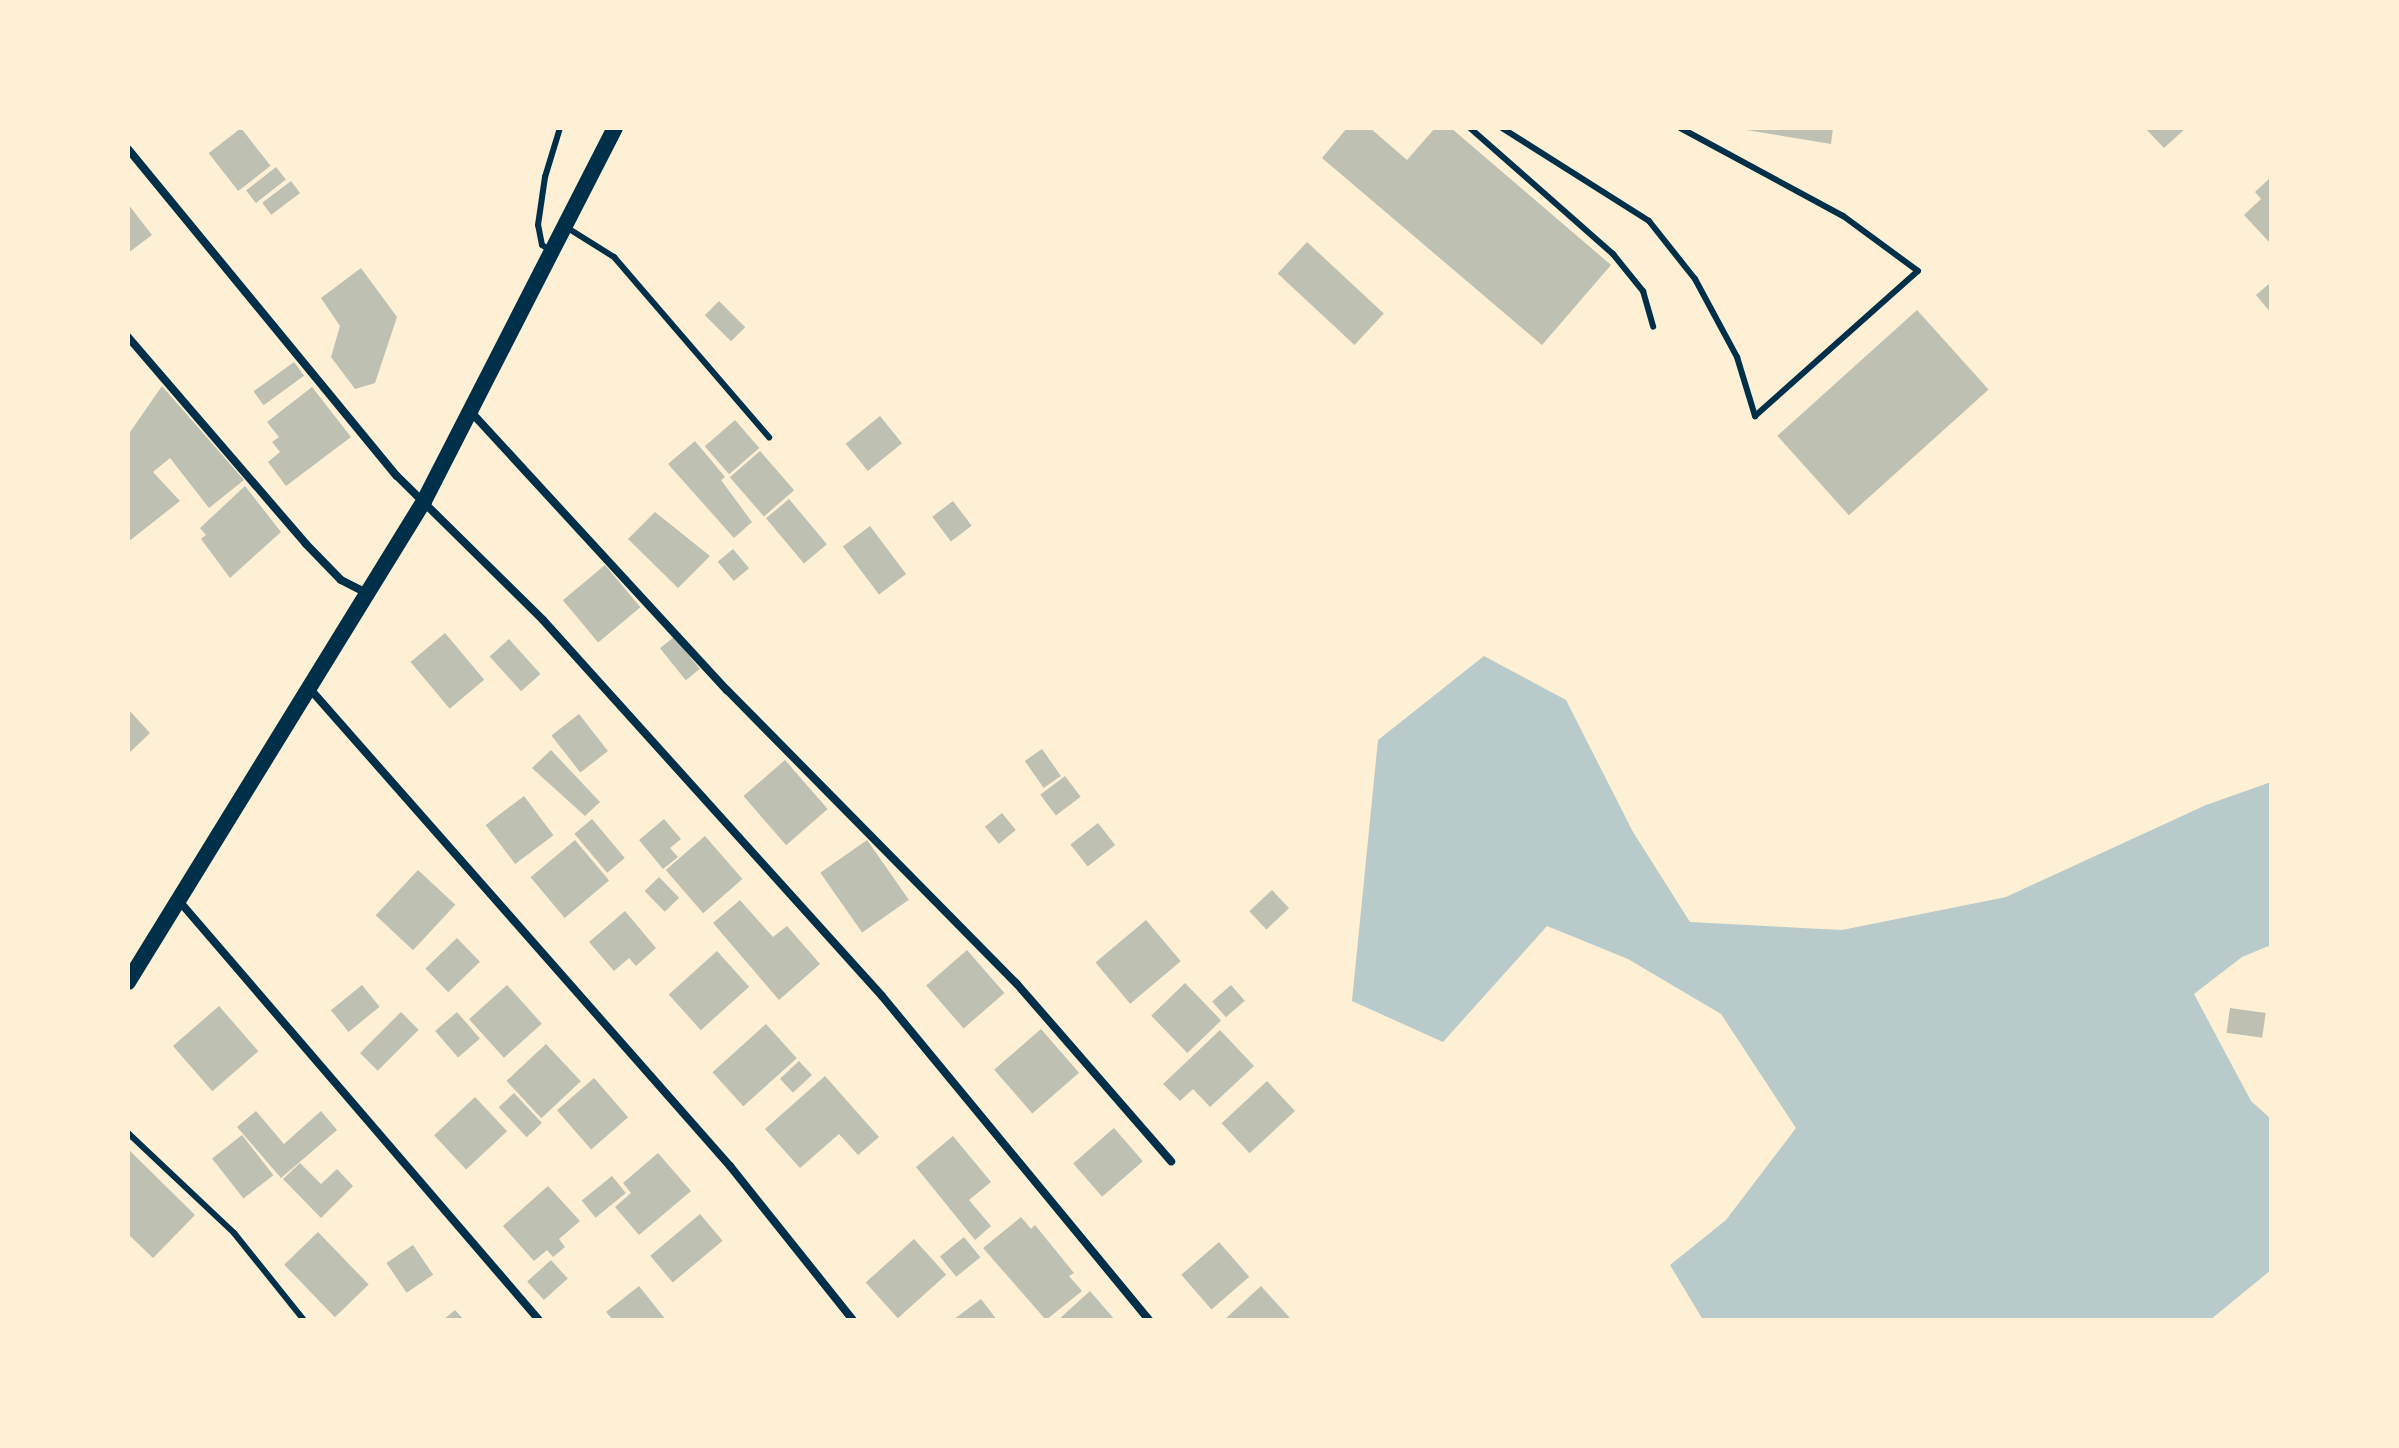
<!DOCTYPE html>
<html>
<head>
<meta charset="utf-8">
<style>
  body { margin:0 }
  #map { position:relative; width:2399px; height:1448px; overflow:hidden; background:#fdf0d5; font-family:"Nunito Sans",sans-serif }
  div>[style] { position:absolute }
  [style*='--x'] { left:calc(var(--x)*1px); top:calc(var(--y)*1px); width:calc(var(--w)*1px); rotate:calc(var(--a)*1deg) }
  .green>* { inset:0; background:#b9caca }
  .building>* { inset:0; background:#bec0b2; transform-origin:0 0 }
  .service>* { height:6px; margin:-3px; padding:0 3px; transform-origin:3px; border-radius:3px; background:#003049 }
  .minor>* { height:8px; margin:-4px; padding:0 4px; transform-origin:4px; border-radius:4px; background:#003049 }
  .secondary>* { height:16px; margin:-8px; padding:0 8px; transform-origin:8px; border-radius:8px; background:#003049 }
  span { translate:-50% -50%; white-space:nowrap; text-align:center; line-height:1.15; -webkit-text-stroke:7px #fdf0d5; paint-order:stroke }
  .frame { position:absolute; inset:0; border:130px solid #fdf0d5; pointer-events:none }
</style>
</head>
<body>
<div id="map">
  <div class="green">
    <div style="clip-path:polygon(1484px 656px,1566px 700px,1633px 832px,1690px 922px,1842px 930px,2006px 897px,2206px 805px,2271px 782px,2271px 945px,2242px 957px,2194px 994px,2251px 1101px,2271px 1119px,2271px 1270px,2210px 1320px,1703px 1320px,1670px 1265px,1726px 1220px,1796px 1128px,1721px 1014px,1628px 959px,1547px 926px,1443px 1042px,1352px 1001px,1378px 740px)"></div>
  </div>
  <div class="building">
    <div style="left:241px;top:128px;width:48px;height:41px;rotate:52deg"></div>
    <div style="clip-path:polygon(1347px 128px,1370px 128px,1407px 160px,1435px 128px,1451px 128px,1611px 265px,1542px 345px,1322px 158px)"></div>
    <div style="clip-path:polygon(1734px 128px,1833px 128px,1831px 144px)"></div>
    <div style="clip-path:polygon(2145px 128px,2186px 128px,2164px 148px)"></div>
    <div style="left:276px;top:167px;width:16px;height:38px;rotate:52deg"></div>
    <div style="clip-path:polygon(2271px 177px,2271px 244px,2244px 215px,2261px 199px,2255px 192px)"></div>
    <div style="left:291px;top:181px;width:15px;height:36px;rotate:53deg"></div>
    <div style="clip-path:polygon(128px 204px,152px 235px,128px 253px)"></div>
    <div style="left:1307px;top:242px;width:105px;height:43px;rotate:43deg"></div>
    <div style="clip-path:polygon(361px 268px,397px 317px,375px 383px,355px 389px,331px 357px,340px 326px,321px 298px)"></div>
    <div style="clip-path:polygon(2271px 282px,2271px 313px,2256px 295px)"></div>
    <div style="left:719px;top:301px;width:37px;height:20px;rotate:45deg"></div>
    <div style="left:1917px;top:310px;width:107px;height:188px;rotate:48deg"></div>
    <div style="left:294px;top:362px;width:17px;height:50px;rotate:54deg"></div>
    <div style="clip-path:polygon(162px 386px,244px 480px,209px 508px,170px 458px,153px 472px,180px 501px,128px 542px,128px 435px)"></div>
    <div style="clip-path:polygon(312px 387px,351px 437px,286px 486px,268px 462px,280px 452px,272px 442px,279px 437px,267px 422px)"></div>
    <div style="left:880px;top:416px;width:35px;height:44px;rotate:51deg"></div>
    <div style="left:735px;top:420px;width:37px;height:40px;rotate:49deg"></div>
    <div style="clip-path:polygon(695px 441px,725px 477px,721px 480px,752px 522px,734px 538px,668px 464px)"></div>
    <div style="left:760px;top:451px;width:52px;height:40px;rotate:49deg"></div>
    <div style="clip-path:polygon(245px 486px,281px 532px,230px 578px,201px 539px,206px 535px,200px 528px)"></div>
    <div style="left:789px;top:499px;width:59px;height:30px;rotate:50deg"></div>
    <div style="left:953px;top:501px;width:31px;height:26px;rotate:53deg"></div>
    <div style="clip-path:polygon(655px 512px,710px 556px,678px 588px,628px 539px)"></div>
    <div style="left:870px;top:526px;width:60px;height:34px;rotate:53deg"></div>
    <div style="left:733px;top:549px;width:25px;height:20px;rotate:50deg"></div>
    <div style="left:605px;top:565px;width:55px;height:55px;rotate:50deg"></div>
    <div style="left:445px;top:633px;width:61px;height:45px;rotate:50deg"></div>
    <div style="left:674px;top:637px;width:41px;height:18px;rotate:51deg"></div>
    <div style="left:509px;top:639px;width:47px;height:26px;rotate:48deg"></div>
    <div style="clip-path:polygon(128px 709px,150px 733px,128px 754px)"></div>
    <div style="left:579px;top:714px;width:47px;height:35px;rotate:52deg"></div>
    <div style="left:1042px;top:749px;width:33px;height:21px;rotate:55deg"></div>
    <div style="clip-path:polygon(551px 750px,600px 802px,585px 816px,532px 768px)"></div>
    <div style="left:785px;top:760px;width:65px;height:55px;rotate:49deg"></div>
    <div style="left:1065px;top:776px;width:26px;height:31px;rotate:53deg"></div>
    <div style="left:524px;top:796px;width:49px;height:48px;rotate:53deg"></div>
    <div style="left:1002px;top:813px;width:22px;height:22px;rotate:51deg"></div>
    <div style="left:592px;top:819px;width:51px;height:23px;rotate:50deg"></div>
    <div style="clip-path:polygon(664px 819px,681px 839px,670px 848px,678px 857px,663px 869px,639px 840px)"></div>
    <div style="left:1098px;top:823px;width:28px;height:35px;rotate:52deg"></div>
    <div style="left:705px;top:836px;width:57px;height:52px;rotate:49deg"></div>
    <div style="left:575px;top:840px;width:53px;height:58px;rotate:50deg"></div>
    <div style="left:867px;top:840px;width:73px;height:57px;rotate:55deg"></div>
    <div style="left:418px;top:870px;width:51px;height:62px;rotate:43deg"></div>
    <div style="left:659px;top:877px;width:29px;height:20px;rotate:46deg"></div>
    <div style="left:1272px;top:890px;width:25px;height:31px;rotate:47deg"></div>
    <div style="clip-path:polygon(740px 900px,773px 937px,787px 926px,820px 964px,779px 1000px,713px 923px)"></div>
    <div style="clip-path:polygon(625px 911px,656px 948px,636px 966px,629px 958px,614px 971px,589px 942px)"></div>
    <div style="left:1146px;top:920px;width:54px;height:66px;rotate:50deg"></div>
    <div style="left:457px;top:938px;width:33px;height:44px;rotate:46deg"></div>
    <div style="left:967px;top:950px;width:57px;height:54px;rotate:49deg"></div>
    <div style="left:717px;top:951px;width:48px;height:65px;rotate:48deg"></div>
    <div style="left:1185px;top:983px;width:52px;height:47px;rotate:46deg"></div>
    <div style="left:362px;top:985px;width:28px;height:40px;rotate:51deg"></div>
    <div style="left:507px;top:985px;width:52px;height:51px;rotate:48deg"></div>
    <div style="left:1231px;top:985px;width:21px;height:25px;rotate:49deg"></div>
    <div style="left:219px;top:1006px;width:60px;height:61px;rotate:49deg"></div>
    <div style="left:2230px;top:1008px;width:36px;height:25px;rotate:8deg"></div>
    <div style="left:401px;top:1012px;width:25px;height:58px;rotate:45deg"></div>
    <div style="left:457px;top:1012px;width:35px;height:29px;rotate:49deg"></div>
    <div style="left:766px;top:1024px;width:46px;height:72px;rotate:48deg"></div>
    <div style="left:1041px;top:1029px;width:58px;height:62px;rotate:49deg"></div>
    <div style="clip-path:polygon(1220px 1030px,1254px 1066px,1210px 1107px,1193px 1089px,1180px 1101px,1163px 1084px)"></div>
    <div style="left:546px;top:1044px;width:51px;height:54px;rotate:47deg"></div>
    <div style="left:799px;top:1061px;width:19px;height:26px;rotate:47deg"></div>
    <div style="clip-path:polygon(825px 1076px,879px 1137px,858px 1155px,839px 1134px,800px 1168px,765px 1129px)"></div>
    <div style="left:594px;top:1078px;width:52px;height:49px;rotate:49deg"></div>
    <div style="left:1267px;top:1081px;width:41px;height:62px;rotate:47deg"></div>
    <div style="left:514px;top:1093px;width:41px;height:21px;rotate:47deg"></div>
    <div style="left:475px;top:1097px;width:47px;height:56px;rotate:47deg"></div>
    <div style="clip-path:polygon(256px 1111px,284px 1144px,321px 1111px,337px 1130px,281px 1178px,237px 1127px)"></div>
    <div style="left:1114px;top:1128px;width:44px;height:54px;rotate:49deg"></div>
    <div style="left:242px;top:1135px;width:51px;height:38px;rotate:52deg"></div>
    <div style="clip-path:polygon(953px 1136px,991px 1182px,969px 1200px,991px 1226px,975px 1240px,916px 1167px)"></div>
    <div style="clip-path:polygon(128px 1149px,195px 1215px,153px 1258px,128px 1234px)"></div>
    <div style="clip-path:polygon(658px 1153px,691px 1191px,639px 1235px,615px 1207px,631px 1193px,623px 1183px)"></div>
    <div style="clip-path:polygon(300px 1163px,321px 1184px,337px 1169px,353px 1186px,321px 1218px,283px 1179px)"></div>
    <div style="left:612px;top:1176px;width:22px;height:39px;rotate:51deg"></div>
    <div style="clip-path:polygon(548px 1186px,580px 1221px,559px 1239px,565px 1247px,553px 1257px,547px 1250px,534px 1261px,503px 1226px)"></div>
    <div style="left:700px;top:1214px;width:35px;height:65px;rotate:50deg"></div>
    <div style="clip-path:polygon(1021px 1217px,1031px 1229px,1035px 1225px,1074px 1273px,1069px 1276px,1082px 1291px,1046px 1320px,983px 1248px)"></div>
    <div style="left:318px;top:1232px;width:73px;height:47px;rotate:46deg"></div>
    <div style="left:964px;top:1237px;width:26px;height:31px;rotate:51deg"></div>
    <div style="left:914px;top:1239px;width:48px;height:65px;rotate:48deg"></div>
    <div style="left:1219px;top:1242px;width:46px;height:50px;rotate:49deg"></div>
    <div style="left:413px;top:1245px;width:36px;height:32px;rotate:56deg"></div>
    <div style="left:551px;top:1260px;width:25px;height:32px;rotate:48deg"></div>
    <div style="clip-path:polygon(639px 1286px,666px 1320px,613px 1320px,606px 1312px)"></div>
    <div style="clip-path:polygon(1261px 1286px,1290px 1318px,1224px 1320px)"></div>
    <div style="clip-path:polygon(1090px 1291px,1115px 1320px,1058px 1320px)"></div>
    <div style="clip-path:polygon(981px 1299px,997px 1320px,953px 1320px)"></div>
    <div style="clip-path:polygon(455px 1310px,464px 1320px,443px 1320px)"></div>
  </div>
  <div class="service">
    <div style="--x:1470;--y:128;--w:191;--a:41.4"></div>
    <div style="--x:1613;--y:254;--w:48;--a:51"></div>
    <div style="--x:1643;--y:291;--w:37;--a:74"></div>
    <div style="--x:1502;--y:128;--w:174;--a:32.3"></div>
    <div style="--x:1649;--y:221;--w:74;--a:51.6"></div>
    <div style="--x:1695;--y:279;--w:89;--a:61.7"></div>
    <div style="--x:1737;--y:357;--w:62;--a:73"></div>
    <div style="--x:1755;--y:416;--w:218;--a:-41.7"></div>
    <div style="--x:1918;--y:271;--w:93;--a:-143.7"></div>
    <div style="--x:1843;--y:216;--w:185;--a:-151.6"></div>
    <div style="--x:566;--y:227;--w:57;--a:32"></div>
    <div style="--x:614;--y:257;--w:238;--a:49.3"></div>
    <div style="--x:550;--y:250;--w:9;--a:-148"></div>
    <div style="--x:542;--y:245;--w:20;--a:-101"></div>
    <div style="--x:538;--y:225;--w:49;--a:-81.7"></div>
    <div style="--x:545;--y:177;--w:51;--a:-73"></div>
    <div style="--x:128;--y:1133;--w:146;--a:43.3"></div>
    <div style="--x:234;--y:1233;--w:112;--a:51.2"></div>
  </div>
  <div class="minor">
    <div style="--x:128;--y:149;--w:423;--a:50.6"></div>
    <div style="--x:397;--y:476;--w:205;--a:44.6"></div>
    <div style="--x:543;--y:620;--w:506;--a:47.96"></div>
    <div style="--x:882;--y:996;--w:420;--a:50.5"></div>
    <div style="--x:128;--y:337;--w:273;--a:49.3"></div>
    <div style="--x:306;--y:544;--w:50;--a:45.8"></div>
    <div style="--x:341;--y:580;--w:30;--a:27"></div>
    <div style="--x:471;--y:412;--w:378;--a:47.4"></div>
    <div style="--x:727;--y:690;--w:413;--a:45.4"></div>
    <div style="--x:1017;--y:984;--w:235;--a:49"></div>
    <div style="--x:310;--y:689;--w:636;--a:48.64"></div>
    <div style="--x:730;--y:1166;--w:197;--a:51.4"></div>
    <div style="--x:180;--y:902;--w:551;--a:49.34"></div>
  </div>
  <div class="secondary">
    <div style="--x:128;--y:982;--w:565;--a:-58.39"></div>
    <div style="--x:424;--y:501;--w:419;--a:-62.9"></div>
  </div>
  <div class="frame"></div>
</div>
</body>
</html>
